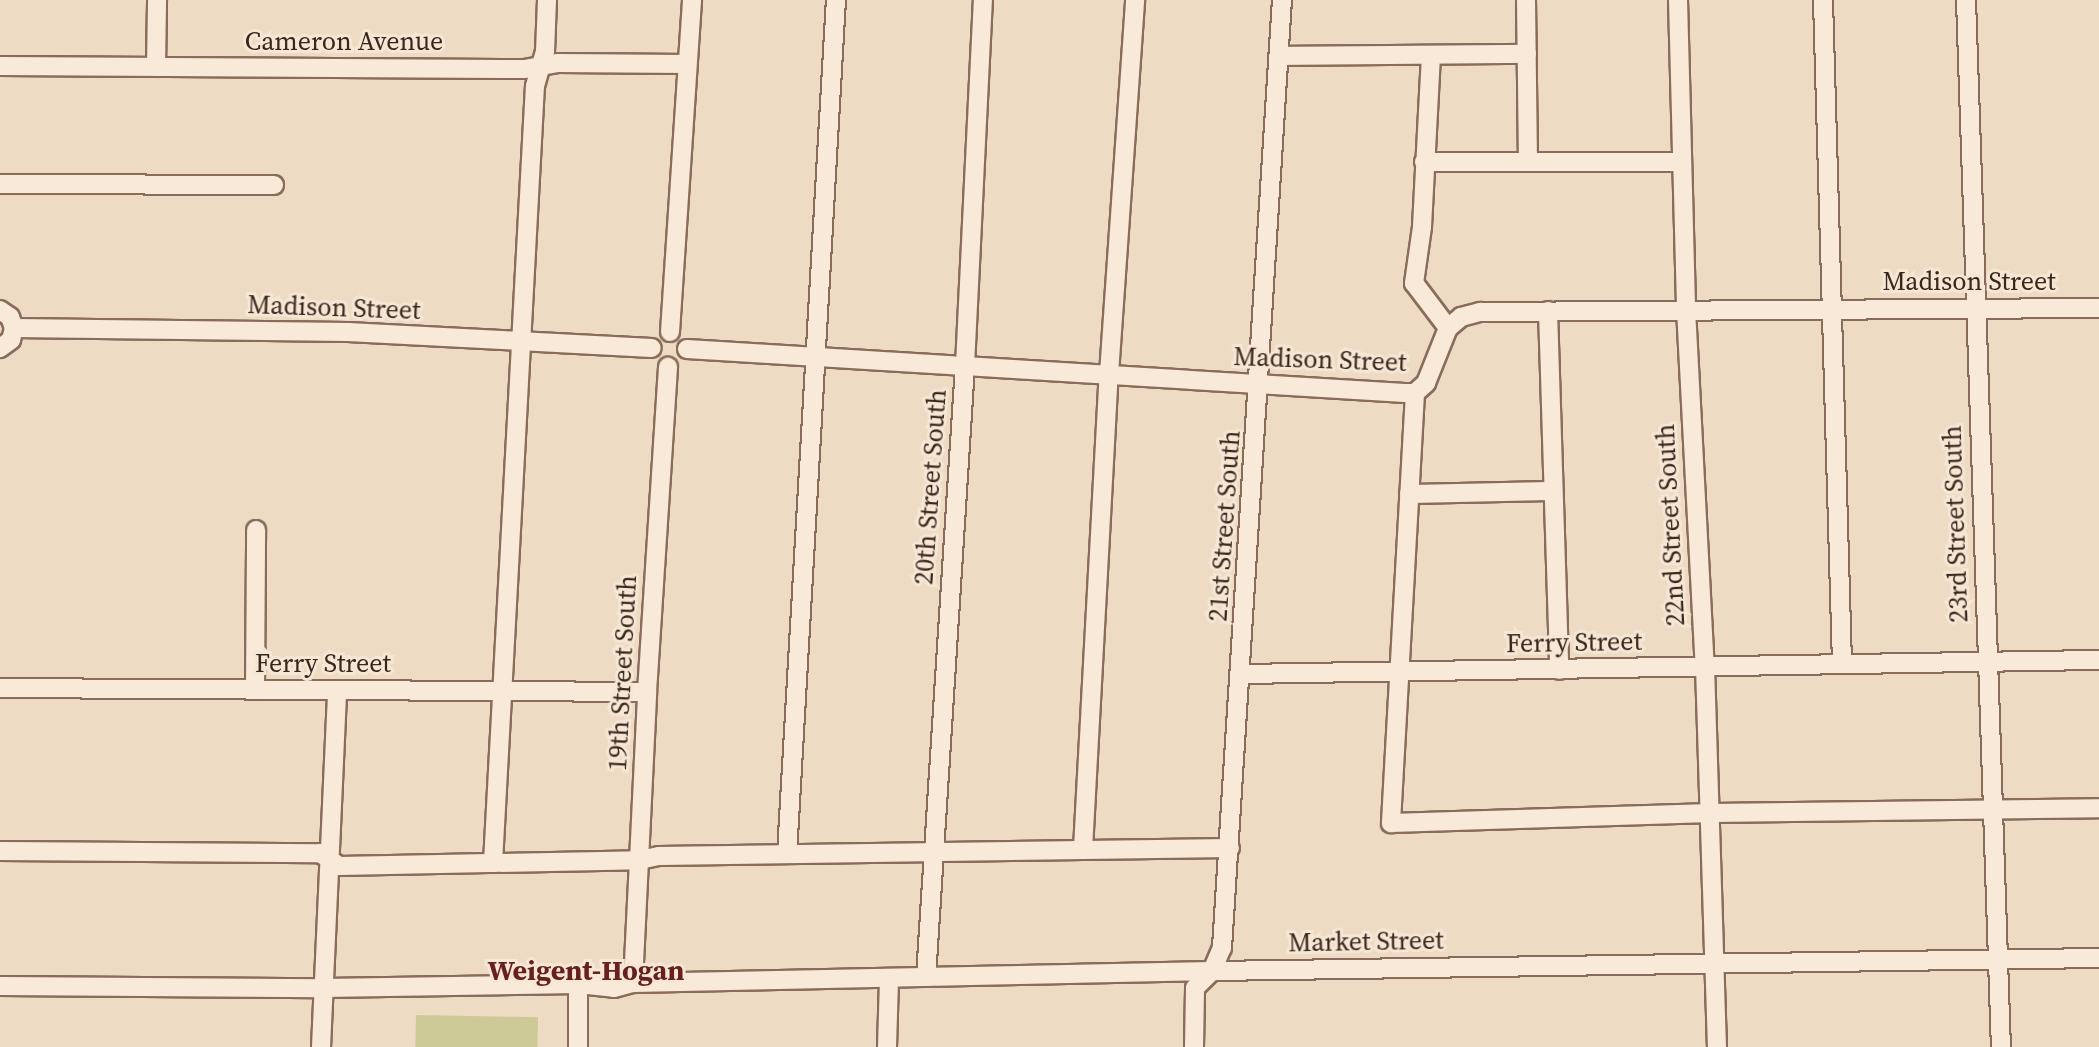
<!DOCTYPE html>
<html>
<head>
<meta charset="utf-8">
<style>
  body { margin:0 }
  #map { position:relative; width:2099px; height:1047px; overflow:hidden; background:#eedbc4; font-family:"Source Serif 4",serif }
  div>[style] { position:absolute }
  [style*='--x'] { left:calc(var(--x)*1px); top:calc(var(--y)*1px); width:calc(var(--w)*1px); rotate:calc(var(--a)*1deg) }
  .green>* { inset:0; background:#cdca98; transform-origin:0 0 }
  .roads { filter:drop-shadow(2px 0 #896c5a) drop-shadow(-2px 0 #896c5a) drop-shadow(0 2px #896c5a) drop-shadow(0 -2px #896c5a) }
  .minor>* { height:18px; margin:-9px; padding:0 9px; transform-origin:9px; border-radius:9px; background:#f9e9d8 }
  span { translate:-50% -50%; white-space:nowrap; text-align:center; line-height:1.15; -webkit-text-stroke:6px #f6e6d4; paint-order:stroke }
  .street-label { font-size:26px; color:#39271e }
  .neighbourhood-label { font-size:28px; color:#66211e; font-weight:700 }
</style>
</head>
<body>
<div id="map">
  <div class="green">
    <div style="left:416px;top:1015px;width:122px;height:32px;rotate:1deg"></div>
  </div>
  <div class="roads">
    <div class="minor">
      <div style="--x:1526;--y:0;--w:162;--a:89.3"></div>
      <div style="--x:1678;--y:0;--w:309;--a:88.5"></div>
      <div style="--x:1686;--y:309;--w:358;--a:87"></div>
      <div style="--x:1705;--y:666;--w:381;--a:88.2"></div>
      <div style="--x:1823;--y:0;--w:663;--a:88.36"></div>
      <div style="--x:1966;--y:0;--w:1048;--a:88.09"></div>
      <div style="--x:1431;--y:55;--w:172;--a:93"></div>
      <div style="--x:1422;--y:227;--w:57;--a:98.1"></div>
      <div style="--x:1414;--y:283;--w:56;--a:52.9"></div>
      <div style="--x:1280;--y:56;--w:247;--a:-0.5"></div>
      <div style="--x:0;--y:66;--w:524;--a:0.33"></div>
      <div style="--x:524;--y:69;--w:35;--a:-10"></div>
      <div style="--x:558;--y:63;--w:129;--a:0.4"></div>
      <div style="--x:156;--y:67;--w:67;--a:-89.1"></div>
      <div style="--x:1424;--y:162;--w:258;--a:0"></div>
      <div style="--x:0;--y:184;--w:274;--a:0.2"></div>
      <div style="--x:0;--y:310;--w:12;--a:35"></div>
      <div style="--x:10;--y:317;--w:12;--a:70"></div>
      <div style="--x:14;--y:328;--w:12;--a:104"></div>
      <div style="--x:11;--y:340;--w:14;--a:144"></div>
      <div style="--x:1548;--y:311;--w:359;--a:88.2"></div>
      <div style="--x:14;--y:328;--w:334;--a:0.7"></div>
      <div style="--x:348;--y:332;--w:304;--a:3"></div>
      <div style="--x:670;--y:332;--w:333;--a:-86.2"></div>
      <div style="--x:687;--y:349;--w:719;--a:3.51"></div>
      <div style="--x:1405;--y:393;--w:10;--a:0"></div>
      <div style="--x:1415;--y:393;--w:15;--a:-42"></div>
      <div style="--x:1426;--y:383;--w:59;--a:-68.2"></div>
      <div style="--x:1448;--y:328;--w:17;--a:-40"></div>
      <div style="--x:1461;--y:317;--w:20;--a:-15"></div>
      <div style="--x:1480;--y:312;--w:619;--a:-0.37"></div>
      <div style="--x:1415;--y:393;--w:431;--a:93.2"></div>
      <div style="--x:1391;--y:823;--w:320;--a:-1.8"></div>
      <div style="--x:1711;--y:813;--w:388;--a:-0.7"></div>
      <div style="--x:1409;--y:494;--w:143;--a:-1.2"></div>
      <div style="--x:1242;--y:674;--w:857;--a:-0.94"></div>
      <div style="--x:0;--y:688;--w:647;--a:0.35"></div>
      <div style="--x:255;--y:690;--w:160;--a:-89.6"></div>
      <div style="--x:1083;--y:849;--w:476;--a:-86.9"></div>
      <div style="--x:1109;--y:374;--w:375;--a:-86"></div>
      <div style="--x:0;--y:851;--w:320;--a:0.4"></div>
      <div style="--x:320;--y:853;--w:23;--a:34"></div>
      <div style="--x:339;--y:866;--w:301;--a:-1.1"></div>
      <div style="--x:640;--y:860;--w:19;--a:-12"></div>
      <div style="--x:659;--y:856;--w:571;--a:-0.8"></div>
      <div style="--x:787;--y:854;--w:855;--a:-86.72"></div>
      <div style="--x:493;--y:863;--w:778;--a:-86.91"></div>
      <div style="--x:535;--y:86;--w:35;--a:-74"></div>
      <div style="--x:545;--y:52;--w:52;--a:-87.8"></div>
      <div style="--x:926;--y:977;--w:612;--a:-86.35"></div>
      <div style="--x:965;--y:366;--w:366;--a:-87.2"></div>
      <div style="--x:633;--y:983;--w:291;--a:-87.2"></div>
      <div style="--x:647;--y:692;--w:326;--a:-86.3"></div>
      <div style="--x:578;--y:984;--w:36;--a:6"></div>
      <div style="--x:614;--y:988;--w:20;--a:-15"></div>
      <div style="--x:633;--y:983;--w:579;--a:-1.19"></div>
      <div style="--x:1212;--y:971;--w:887;--a:-0.84"></div>
      <div style="--x:578;--y:984;--w:63;--a:90"></div>
      <div style="--x:0;--y:986;--w:323;--a:0.4"></div>
      <div style="--x:323;--y:988;--w:255;--a:-0.9"></div>
      <div style="--x:578;--y:984;--w:10;--a:-17"></div>
      <div style="--x:321;--y:1047;--w:357;--a:-87.4"></div>
      <div style="--x:887;--y:1047;--w:69;--a:-88.3"></div>
      <div style="--x:1194;--y:1047;--w:59;--a:-89"></div>
      <div style="--x:1195;--y:988;--w:24;--a:-45"></div>
      <div style="--x:1212;--y:971;--w:25;--a:-67"></div>
      <div style="--x:1222;--y:948;--w:950;--a:-86.38"></div>
    </div>
  </div>
  <div class="street-label">
    <span style="left:344px;top:42px">Cameron Avenue</span>
    <span style="left:1969px;top:282px">Madison Street</span>
    <span style="left:334px;top:308px;rotate:2deg">Madison Street</span>
    <span style="left:1320px;top:360px;rotate:2deg">Madison Street</span>
    <span style="left:931px;top:487px;rotate:-86deg">20th Street South</span>
    <span style="left:1956px;top:524px;rotate:-92deg">23rd Street South</span>
    <span style="left:1671px;top:525px;rotate:-93deg">22nd Street South</span>
    <span style="left:1225px;top:526px;rotate:-86deg">21st Street South</span>
    <span style="left:1574px;top:643px;rotate:-1deg">Ferry Street</span>
    <span style="left:323px;top:664px">Ferry Street</span>
    <span style="left:623px;top:673px;rotate:-87deg">19th Street South</span>
    <span style="left:1366px;top:942px;rotate:-1deg">Market Street</span>
  </div>
  <div class="neighbourhood-label">
    <span style="left:586px;top:970px">Weigent-Hogan</span>
  </div>
</div>
</body>
</html>
